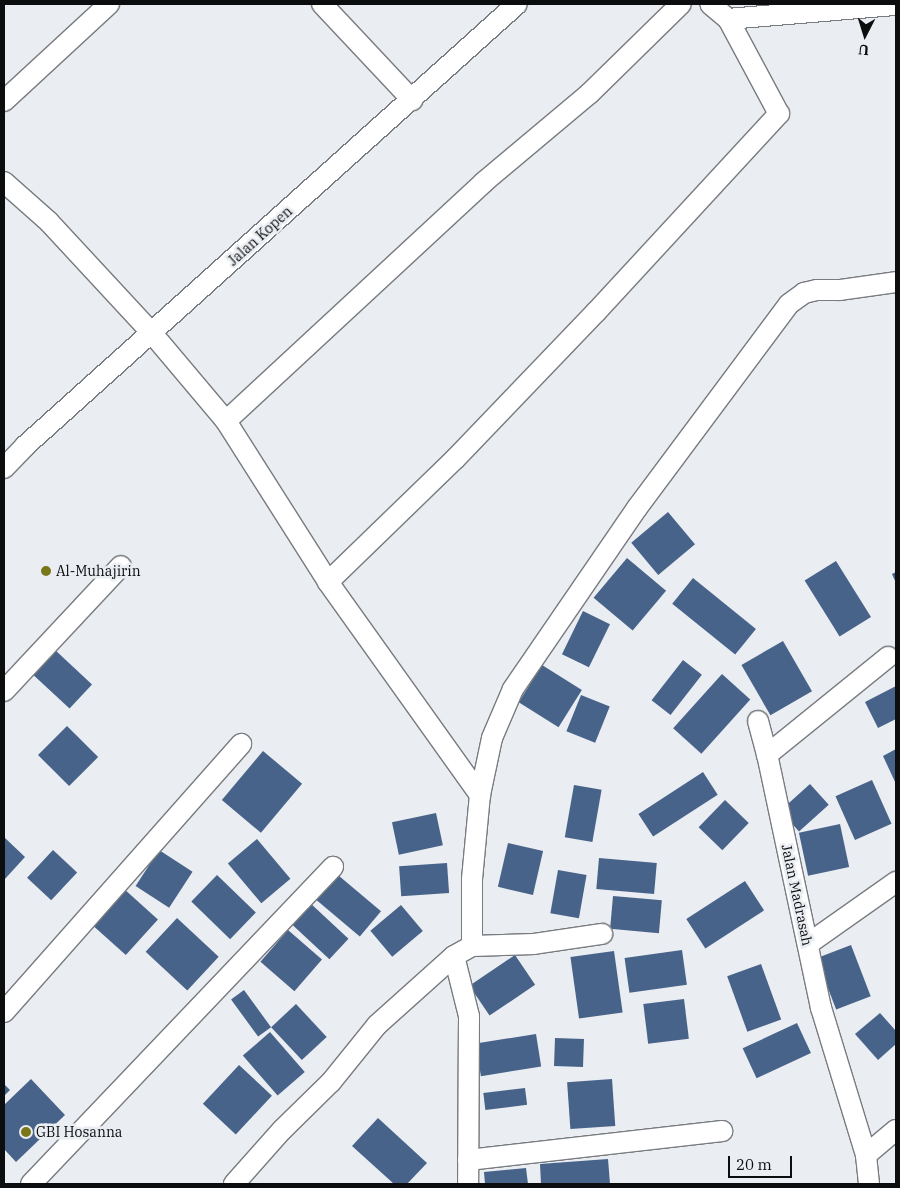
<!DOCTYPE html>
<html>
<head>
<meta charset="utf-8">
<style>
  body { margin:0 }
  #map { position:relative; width:900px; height:1188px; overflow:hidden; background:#eaedf2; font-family:"IBM Plex Serif",serif }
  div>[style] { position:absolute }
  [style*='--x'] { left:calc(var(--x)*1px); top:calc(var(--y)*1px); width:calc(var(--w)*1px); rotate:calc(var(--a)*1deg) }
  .building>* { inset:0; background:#486389; transform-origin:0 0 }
  .roads { filter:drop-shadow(1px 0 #787b7f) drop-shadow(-1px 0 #787b7f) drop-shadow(0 1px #787b7f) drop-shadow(0 -1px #787b7f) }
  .street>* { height:20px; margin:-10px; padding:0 10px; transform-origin:10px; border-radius:10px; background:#fff }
  .dots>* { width:14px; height:14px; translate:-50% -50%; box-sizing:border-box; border:2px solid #eaedf2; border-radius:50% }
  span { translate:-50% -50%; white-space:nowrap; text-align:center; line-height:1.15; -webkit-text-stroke:5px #eaedf2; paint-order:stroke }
  .street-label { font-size:14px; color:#0b0d0e }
  .poi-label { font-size:14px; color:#0b0d0e }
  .left { translate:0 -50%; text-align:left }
  .frame { position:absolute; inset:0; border:5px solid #0b0d0e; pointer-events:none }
  .north { position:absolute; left:840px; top:10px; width:50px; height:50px; -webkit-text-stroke:4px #eaedf2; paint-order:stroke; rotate:185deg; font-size:14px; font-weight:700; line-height:20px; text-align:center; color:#0b0d0e }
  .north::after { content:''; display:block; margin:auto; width:18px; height:22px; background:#0b0d0e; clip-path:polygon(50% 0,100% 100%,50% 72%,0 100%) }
  .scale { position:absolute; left:728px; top:1156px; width:64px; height:22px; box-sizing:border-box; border:2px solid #0b0d0e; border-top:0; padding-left:6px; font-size:15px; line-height:18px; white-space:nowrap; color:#0b0d0e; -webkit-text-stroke:4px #eaedf2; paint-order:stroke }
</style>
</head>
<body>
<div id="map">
  <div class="building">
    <div style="left:668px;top:512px;width:42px;height:48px;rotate:50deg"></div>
    <div style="left:627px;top:558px;width:51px;height:52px;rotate:40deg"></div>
    <div style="left:836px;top:561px;width:66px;height:37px;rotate:58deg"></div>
    <div style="clip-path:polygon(896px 572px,896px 583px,892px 574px)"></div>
    <div style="left:693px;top:578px;width:81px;height:33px;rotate:39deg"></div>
    <div style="left:583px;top:611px;width:30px;height:48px;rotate:26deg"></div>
    <div style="left:783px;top:641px;width:58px;height:48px;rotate:60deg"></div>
    <div style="left:54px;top:649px;width:52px;height:33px;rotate:43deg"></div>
    <div style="left:683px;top:660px;width:24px;height:51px;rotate:38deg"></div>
    <div style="left:542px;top:665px;width:47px;height:44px;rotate:32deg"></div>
    <div style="left:722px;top:674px;width:38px;height:73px;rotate:42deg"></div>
    <div style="clip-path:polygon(896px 686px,896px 719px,878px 728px,865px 702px)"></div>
    <div style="left:581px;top:695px;width:31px;height:39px;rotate:22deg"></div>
    <div style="left:67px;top:726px;width:44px;height:41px;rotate:45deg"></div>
    <div style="clip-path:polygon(896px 749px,896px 784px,883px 756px)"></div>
    <div style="left:263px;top:751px;width:51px;height:64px;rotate:40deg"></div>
    <div style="left:703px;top:772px;width:27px;height:77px;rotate:57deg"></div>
    <div style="left:872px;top:780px;width:48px;height:40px;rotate:66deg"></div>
    <div style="left:810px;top:784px;width:28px;height:40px;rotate:48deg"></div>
    <div style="left:574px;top:785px;width:28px;height:53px;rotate:10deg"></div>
    <div style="left:725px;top:800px;width:33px;height:38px;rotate:44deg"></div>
    <div style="left:436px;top:813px;width:33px;height:45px;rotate:78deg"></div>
    <div style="left:840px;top:824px;width:44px;height:42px;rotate:78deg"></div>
    <div style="clip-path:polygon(4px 837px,25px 857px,4px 880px)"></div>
    <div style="left:257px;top:839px;width:52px;height:38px;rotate:50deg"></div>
    <div style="left:508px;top:843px;width:36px;height:45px;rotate:13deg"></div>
    <div style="left:53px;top:850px;width:33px;height:38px;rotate:43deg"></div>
    <div style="left:159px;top:850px;width:40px;height:43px;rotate:33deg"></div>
    <div style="left:599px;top:858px;width:58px;height:31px;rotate:5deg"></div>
    <div style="left:447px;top:863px;width:30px;height:48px;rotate:86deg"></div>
    <div style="left:332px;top:870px;width:64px;height:33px;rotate:40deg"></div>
    <div style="left:558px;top:870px;width:29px;height:44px;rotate:10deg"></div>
    <div style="left:217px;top:875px;width:54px;height:37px;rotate:44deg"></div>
    <div style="left:745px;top:881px;width:35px;height:70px;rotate:57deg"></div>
    <div style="left:123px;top:888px;width:47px;height:48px;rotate:42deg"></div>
    <div style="left:613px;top:896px;width:49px;height:33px;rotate:5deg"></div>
    <div style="left:309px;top:902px;width:54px;height:28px;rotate:43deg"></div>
    <div style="left:401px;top:905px;width:34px;height:40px;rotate:50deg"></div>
    <div style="left:177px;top:918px;width:57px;height:46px;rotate:43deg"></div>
    <div style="left:288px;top:930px;width:45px;height:42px;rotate:41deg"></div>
    <div style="left:851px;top:945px;width:55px;height:37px;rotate:69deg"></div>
    <div style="left:682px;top:950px;width:35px;height:58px;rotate:82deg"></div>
    <div style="left:614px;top:951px;width:62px;height:44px;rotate:82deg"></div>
    <div style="left:515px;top:955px;width:36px;height:55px;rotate:56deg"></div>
    <div style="left:761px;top:964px;width:59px;height:36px;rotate:70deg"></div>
    <div style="left:244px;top:990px;width:46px;height:16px;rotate:54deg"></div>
    <div style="left:684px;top:999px;width:40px;height:41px;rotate:83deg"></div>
    <div style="left:296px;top:1004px;width:45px;height:34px;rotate:47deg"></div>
    <div style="clip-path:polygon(880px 1013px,896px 1031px,896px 1044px,878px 1060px,855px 1034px)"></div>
    <div style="left:797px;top:1023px;width:33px;height:60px;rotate:65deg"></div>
    <div style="left:270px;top:1032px;width:53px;height:36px;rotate:49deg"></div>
    <div style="left:536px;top:1034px;width:33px;height:61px;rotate:81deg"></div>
    <div style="left:555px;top:1038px;width:29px;height:28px;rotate:2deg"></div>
    <div style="left:239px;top:1065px;width:45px;height:53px;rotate:43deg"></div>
    <div style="clip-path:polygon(31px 1079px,65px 1115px,16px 1162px,4px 1149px,4px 1105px)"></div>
    <div style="left:612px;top:1079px;width:47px;height:45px;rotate:86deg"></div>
    <div style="clip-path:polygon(4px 1084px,10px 1090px,4px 1096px)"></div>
    <div style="left:525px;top:1088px;width:17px;height:42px;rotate:83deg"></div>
    <div style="clip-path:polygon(378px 1118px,427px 1163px,407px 1184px,394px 1184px,352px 1146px)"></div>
    <div style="clip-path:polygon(608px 1159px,610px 1184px,541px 1184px,540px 1164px)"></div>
    <div style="clip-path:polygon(526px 1168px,528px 1184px,485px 1184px,484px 1172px)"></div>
  </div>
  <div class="roads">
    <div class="street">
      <div style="--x:322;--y:4;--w:132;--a:46.8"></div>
      <div style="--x:728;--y:19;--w:169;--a:-4.8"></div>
      <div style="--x:4;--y:101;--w:143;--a:-42.7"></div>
      <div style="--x:4;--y:182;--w:60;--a:41.6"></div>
      <div style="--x:49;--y:222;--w:150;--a:47.2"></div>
      <div style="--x:151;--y:332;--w:116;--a:49.9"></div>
      <div style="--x:226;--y:421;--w:191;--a:57.6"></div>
      <div style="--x:328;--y:582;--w:262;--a:54.5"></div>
      <div style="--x:226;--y:421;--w:352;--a:-42.8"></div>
      <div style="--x:484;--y:182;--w:138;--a:-40"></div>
      <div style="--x:590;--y:93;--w:127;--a:-44.4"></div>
      <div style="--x:4;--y:468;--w:30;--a:-46"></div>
      <div style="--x:25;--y:446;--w:661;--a:-41.94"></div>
      <div style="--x:328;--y:582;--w:177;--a:-44.1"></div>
      <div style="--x:455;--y:459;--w:204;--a:-46.2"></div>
      <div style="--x:596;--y:312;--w:270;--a:-47.3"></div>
      <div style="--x:779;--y:114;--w:108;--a:-118.2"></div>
      <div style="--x:728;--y:19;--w:23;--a:-140"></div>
      <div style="--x:4;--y:691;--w:171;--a:-46.9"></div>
      <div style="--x:758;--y:721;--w:35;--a:75"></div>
      <div style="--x:808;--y:944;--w:108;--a:-35.2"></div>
      <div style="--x:472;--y:946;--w:67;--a:-90"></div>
      <div style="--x:472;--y:879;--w:84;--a:-84.6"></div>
      <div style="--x:480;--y:795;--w:58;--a:-78.1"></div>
      <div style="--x:492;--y:738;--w:53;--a:-66.8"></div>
      <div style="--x:513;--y:689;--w:219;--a:-55.6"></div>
      <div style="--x:637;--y:508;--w:254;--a:-53.3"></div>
      <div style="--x:789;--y:304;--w:19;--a:-36"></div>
      <div style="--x:804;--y:293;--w:13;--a:-13"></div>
      <div style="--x:817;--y:290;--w:23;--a:0"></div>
      <div style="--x:840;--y:290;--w:57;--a:-8.1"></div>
      <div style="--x:454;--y:956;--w:62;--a:76"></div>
      <div style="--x:469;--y:1016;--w:168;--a:90.3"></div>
      <div style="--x:4;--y:1012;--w:358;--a:-48.5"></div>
      <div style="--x:866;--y:1155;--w:39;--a:-40"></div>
      <div style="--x:468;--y:1160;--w:256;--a:-6.5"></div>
      <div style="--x:31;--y:1184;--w:438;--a:-46.4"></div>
      <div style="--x:234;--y:1184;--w:72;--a:-48.4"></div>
      <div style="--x:282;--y:1130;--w:69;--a:-44.4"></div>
      <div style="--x:331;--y:1082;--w:73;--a:-51.1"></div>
      <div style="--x:377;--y:1025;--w:103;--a:-41.9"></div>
      <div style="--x:454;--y:956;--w:21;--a:-29"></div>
      <div style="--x:472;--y:946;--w:62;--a:-1.8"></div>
      <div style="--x:534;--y:944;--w:69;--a:-8.4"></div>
      <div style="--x:869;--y:1184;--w:29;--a:-96"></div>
      <div style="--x:866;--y:1155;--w:154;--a:-107"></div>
      <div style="--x:821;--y:1008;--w:259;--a:-102"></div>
      <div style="--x:767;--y:755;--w:156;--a:-39"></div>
    </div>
  </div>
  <div class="dots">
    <div style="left:46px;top:571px;background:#7a761a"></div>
    <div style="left:26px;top:1132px;background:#7a761a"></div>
  </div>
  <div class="street-label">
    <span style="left:260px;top:236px;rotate:-42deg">Jalan Kopen</span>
    <span style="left:797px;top:895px;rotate:78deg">Jalan Madrasah</span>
  </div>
  <div class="poi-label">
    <span class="left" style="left:56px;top:571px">Al-Muhajirin</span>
    <span class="left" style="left:36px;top:1132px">GBI Hosanna</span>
  </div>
  <div class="frame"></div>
  <div class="north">U</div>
  <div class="scale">20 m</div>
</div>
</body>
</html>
